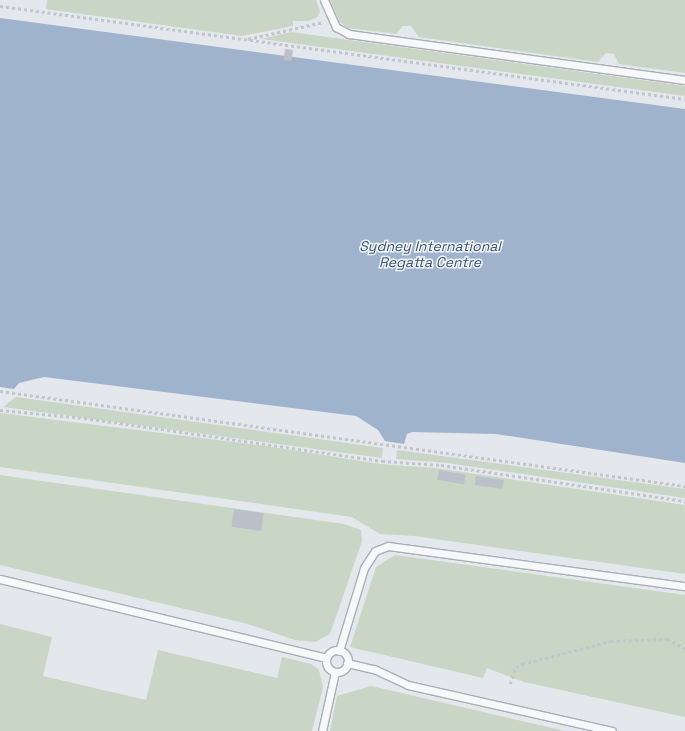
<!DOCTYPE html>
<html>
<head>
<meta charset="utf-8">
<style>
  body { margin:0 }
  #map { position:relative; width:685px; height:731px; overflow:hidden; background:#e4e7ec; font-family:"Space Grotesk",sans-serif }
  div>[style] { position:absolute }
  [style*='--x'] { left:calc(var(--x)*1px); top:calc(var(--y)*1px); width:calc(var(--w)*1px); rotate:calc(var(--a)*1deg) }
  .green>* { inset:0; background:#c9d6c5 }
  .water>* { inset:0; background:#9fb4cc }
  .building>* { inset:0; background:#bbc0ca; transform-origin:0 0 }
  .path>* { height:2.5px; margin-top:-1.25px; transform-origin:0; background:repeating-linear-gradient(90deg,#c2c5cb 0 3px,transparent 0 6px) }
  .roads { filter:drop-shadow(1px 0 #a9aeb7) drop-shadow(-1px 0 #a9aeb7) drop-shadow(0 1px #a9aeb7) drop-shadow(0 -1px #a9aeb7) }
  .lane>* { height:7px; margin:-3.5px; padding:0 3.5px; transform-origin:3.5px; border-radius:3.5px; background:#f7f8fa }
  .lane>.ring { margin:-3.5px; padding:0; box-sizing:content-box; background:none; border:7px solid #f7f8fa; border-radius:50% }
  span { translate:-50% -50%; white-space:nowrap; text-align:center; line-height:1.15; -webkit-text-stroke:3px #f4f6f9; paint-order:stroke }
  .water-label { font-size:14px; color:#34527a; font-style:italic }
</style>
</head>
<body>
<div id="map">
  <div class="green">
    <div style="clip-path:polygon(47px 0,316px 0,320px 11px,318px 17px,309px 21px,293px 21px,293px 26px,242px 36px,46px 9px)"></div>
    <div style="clip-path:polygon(330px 0,685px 0,685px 73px,619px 64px,614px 54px,606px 53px,598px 62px,419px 37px,411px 26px,403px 26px,396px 34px,348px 28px,340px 22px)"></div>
    <div style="clip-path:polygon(291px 32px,685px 86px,685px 96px,262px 39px)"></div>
    <div style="clip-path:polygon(16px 397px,383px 448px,382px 458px,3px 407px)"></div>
    <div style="clip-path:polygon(0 413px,266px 446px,380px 464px,435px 468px,685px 505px,685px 574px,414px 536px,380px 534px,352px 517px,0 467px)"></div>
    <div style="clip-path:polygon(397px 450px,685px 489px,685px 498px,448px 463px,396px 459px)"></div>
    <div style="clip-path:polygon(0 475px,344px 524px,361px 530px,362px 541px,330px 634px,315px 642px,295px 640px,248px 624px,0 565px)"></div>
    <div style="clip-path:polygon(395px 555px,685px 595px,685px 717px,524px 682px,487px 668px,483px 678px,350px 647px,376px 567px)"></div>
    <div style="clip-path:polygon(0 624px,52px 637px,43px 676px,146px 700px,158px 650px,277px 678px,282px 657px,311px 664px,319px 670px,323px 687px,312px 731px,0 731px)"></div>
    <div style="clip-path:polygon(371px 686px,565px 731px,330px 731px,337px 696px)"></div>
  </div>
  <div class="water">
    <div style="clip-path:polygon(0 18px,685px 109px,685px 463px,496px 434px,412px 432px,407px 434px,404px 444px,385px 441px,378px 430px,356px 416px,44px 377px,19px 383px,14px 389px,0 387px)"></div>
  </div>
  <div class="building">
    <div style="left:285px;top:49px;width:8px;height:11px;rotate:7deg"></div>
    <div style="left:439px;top:470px;width:27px;height:10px;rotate:10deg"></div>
    <div style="left:476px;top:476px;width:28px;height:9px;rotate:8deg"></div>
    <div style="left:234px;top:509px;width:30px;height:18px;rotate:8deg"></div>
  </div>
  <div class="path">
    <div style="--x:0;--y:6;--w:691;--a:7.73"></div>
    <div style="--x:248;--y:39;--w:77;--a:-12.8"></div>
    <div style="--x:0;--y:391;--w:692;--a:7.9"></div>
    <div style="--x:0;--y:410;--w:84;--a:5.4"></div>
    <div style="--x:84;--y:418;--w:301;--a:8.2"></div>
    <div style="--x:382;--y:461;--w:59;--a:3.9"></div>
    <div style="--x:441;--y:465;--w:247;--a:8.4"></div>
    <div style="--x:510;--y:684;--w:18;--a:-71"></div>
    <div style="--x:516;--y:667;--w:7;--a:-27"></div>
    <div style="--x:522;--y:664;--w:92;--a:-14.5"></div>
    <div style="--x:611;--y:641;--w:56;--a:-2"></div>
    <div style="--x:667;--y:639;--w:20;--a:27"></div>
  </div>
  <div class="roads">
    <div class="lane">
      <div style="--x:324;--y:0;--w:30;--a:66"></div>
      <div style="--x:336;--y:27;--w:15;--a:28"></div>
      <div style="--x:349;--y:34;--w:339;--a:7.8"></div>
      <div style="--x:0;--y:579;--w:335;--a:13.6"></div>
      <div class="ring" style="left:326px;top:650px;width:15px;height:15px"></div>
      <div style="--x:339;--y:651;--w:87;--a:-73.2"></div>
      <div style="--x:364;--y:568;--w:20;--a:-57"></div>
      <div style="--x:375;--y:551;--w:14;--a:-21"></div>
      <div style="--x:388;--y:546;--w:300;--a:7.7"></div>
      <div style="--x:347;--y:663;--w:28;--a:13"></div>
      <div style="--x:374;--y:669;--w:38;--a:25"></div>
      <div style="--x:408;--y:685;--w:209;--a:12.7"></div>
      <div style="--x:322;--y:731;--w:60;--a:-77.6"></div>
    </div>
  </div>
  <div class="water-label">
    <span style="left:430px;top:254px">Sydney International<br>Regatta Centre</span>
  </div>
</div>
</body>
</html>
